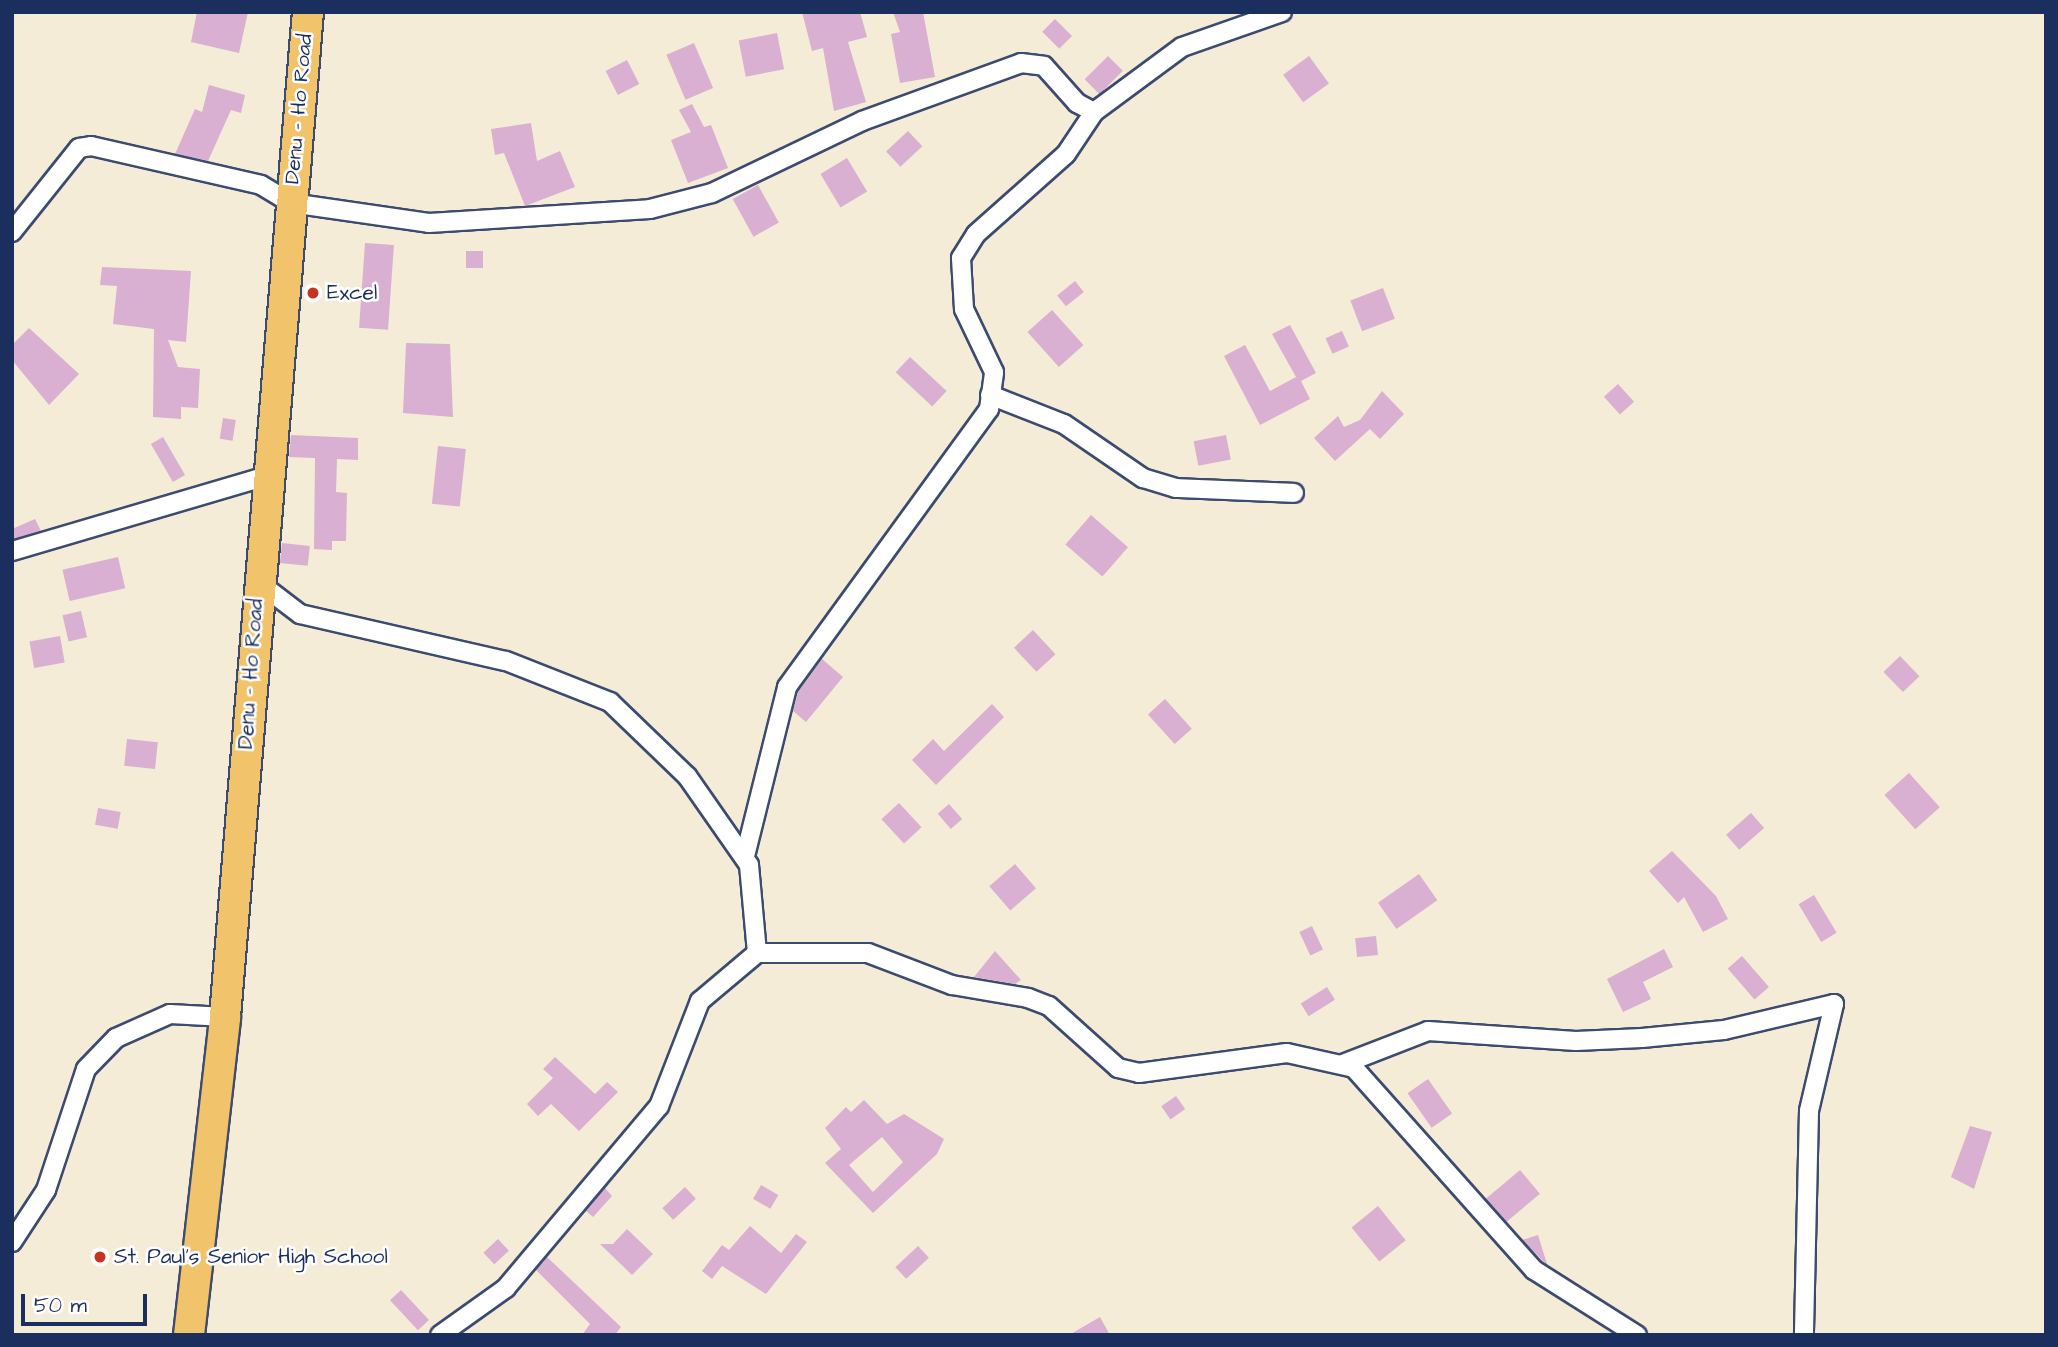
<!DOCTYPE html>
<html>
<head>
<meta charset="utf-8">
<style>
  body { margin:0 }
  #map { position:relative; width:2058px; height:1347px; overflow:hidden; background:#f4ecd7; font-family:"Architects Daughter",sans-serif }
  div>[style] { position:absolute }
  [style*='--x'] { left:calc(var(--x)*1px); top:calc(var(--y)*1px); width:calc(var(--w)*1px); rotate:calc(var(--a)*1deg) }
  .building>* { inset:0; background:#d9b0d2; transform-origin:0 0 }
  .roads { filter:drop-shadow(2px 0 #3c4b70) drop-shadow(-2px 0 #3c4b70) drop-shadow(0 2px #3c4b70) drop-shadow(0 -2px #3c4b70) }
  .street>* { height:18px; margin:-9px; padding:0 9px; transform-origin:9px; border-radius:9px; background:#fff }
  .primary>* { height:30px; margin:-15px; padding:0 15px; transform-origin:15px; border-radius:15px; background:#f1c36a }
  .dots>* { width:19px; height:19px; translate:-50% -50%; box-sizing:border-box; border:4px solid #fff; border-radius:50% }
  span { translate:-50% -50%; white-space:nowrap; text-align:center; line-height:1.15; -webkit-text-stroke:5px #fff; paint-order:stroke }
  .street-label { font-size:21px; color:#1b2f5e }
  .poi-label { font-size:21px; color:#1b2f5e }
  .left { translate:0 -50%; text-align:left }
  .frame { position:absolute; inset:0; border:14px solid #1b2f5e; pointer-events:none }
  .scale { position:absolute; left:21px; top:1294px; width:126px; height:32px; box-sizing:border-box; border:4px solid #1b2f5e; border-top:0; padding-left:9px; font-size:21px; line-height:24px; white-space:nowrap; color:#1b2f5e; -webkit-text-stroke:5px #fff; paint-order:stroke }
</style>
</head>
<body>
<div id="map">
  <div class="building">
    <div style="clip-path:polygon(197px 12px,248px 12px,239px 53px,191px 42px)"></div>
    <div style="clip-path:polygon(802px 12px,860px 12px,867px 37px,848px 42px,866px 102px,834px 111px,823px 48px,812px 51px)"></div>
    <div style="clip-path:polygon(893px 12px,923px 12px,935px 77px,900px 83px,891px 34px,900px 32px)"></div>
    <div style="left:1055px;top:19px;width:24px;height:18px;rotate:45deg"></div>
    <div style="left:777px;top:33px;width:37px;height:39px;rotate:79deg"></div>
    <div style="left:694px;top:43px;width:49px;height:30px;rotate:67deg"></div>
    <div style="left:1108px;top:56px;width:21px;height:33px;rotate:45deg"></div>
    <div style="left:1309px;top:56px;width:34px;height:32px;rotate:54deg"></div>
    <div style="left:627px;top:60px;width:27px;height:24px;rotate:63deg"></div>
    <div style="clip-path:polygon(209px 85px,245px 95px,241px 113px,231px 110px,208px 161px,175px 154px,195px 109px,202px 112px)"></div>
    <div style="clip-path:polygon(692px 104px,704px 127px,711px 125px,728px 168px,688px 183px,671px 140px,691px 132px,679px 110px)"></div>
    <div style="clip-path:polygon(531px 123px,537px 161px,560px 151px,575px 187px,525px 206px,504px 153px,495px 155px,491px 129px)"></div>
    <div style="left:908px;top:131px;width:21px;height:30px;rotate:47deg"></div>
    <div style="left:847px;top:158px;width:39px;height:31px;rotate:59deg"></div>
    <div style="left:758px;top:185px;width:43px;height:29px;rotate:61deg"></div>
    <div style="left:365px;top:243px;width:29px;height:85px;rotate:4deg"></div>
    <div style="left:466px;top:251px;width:17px;height:17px"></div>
    <div style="clip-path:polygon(102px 267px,191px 271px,186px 342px,168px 340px,178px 367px,200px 369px,198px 408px,181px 407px,181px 419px,153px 417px,154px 329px,113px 324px,117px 286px,100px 285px)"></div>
    <div style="left:1075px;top:281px;width:14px;height:23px;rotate:51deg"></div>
    <div style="left:1383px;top:288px;width:33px;height:35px;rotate:69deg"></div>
    <div style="left:1052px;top:310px;width:47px;height:33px;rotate:48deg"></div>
    <div style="clip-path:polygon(1290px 325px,1316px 373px,1301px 381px,1310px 399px,1260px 425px,1224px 356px,1245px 345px,1270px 391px,1296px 377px,1272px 334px)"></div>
    <div style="clip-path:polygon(29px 328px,79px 374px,49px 405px,12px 360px,12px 345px)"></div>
    <div style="left:1342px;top:331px;width:17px;height:18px;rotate:66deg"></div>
    <div style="clip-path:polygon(406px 343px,450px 344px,453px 417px,403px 413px)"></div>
    <div style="left:910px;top:357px;width:50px;height:21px;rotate:43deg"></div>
    <div style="left:1618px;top:384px;width:24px;height:19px;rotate:48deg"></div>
    <div style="clip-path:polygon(1382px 391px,1404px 414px,1380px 439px,1370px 429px,1335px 461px,1314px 438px,1338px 416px,1344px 427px,1360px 420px)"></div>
    <div style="left:223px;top:418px;width:13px;height:21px;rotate:9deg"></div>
    <div style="clip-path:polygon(291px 435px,358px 438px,358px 460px,337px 459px,336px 492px,347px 493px,346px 541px,332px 541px,332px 550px,314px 549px,315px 458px,289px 457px)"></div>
    <div style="left:1226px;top:435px;width:25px;height:33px;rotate:79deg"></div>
    <div style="left:163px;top:437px;width:44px;height:14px;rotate:60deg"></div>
    <div style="left:438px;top:446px;width:28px;height:58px;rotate:6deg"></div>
    <div style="left:1091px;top:515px;width:49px;height:39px;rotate:41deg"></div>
    <div style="clip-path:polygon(35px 519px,41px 531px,14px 539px,12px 529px)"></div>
    <div style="left:282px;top:543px;width:28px;height:20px;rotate:6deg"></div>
    <div style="left:118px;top:557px;width:32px;height:57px;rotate:77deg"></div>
    <div style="left:81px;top:611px;width:27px;height:19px;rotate:77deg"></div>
    <div style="left:1033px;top:630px;width:33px;height:26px;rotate:47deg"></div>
    <div style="left:60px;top:636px;width:27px;height:31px;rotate:80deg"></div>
    <div style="left:1900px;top:656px;width:28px;height:23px;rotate:46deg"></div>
    <div style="clip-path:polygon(822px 659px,843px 677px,806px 722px,793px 711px,798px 692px)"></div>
    <div style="left:1165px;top:699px;width:40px;height:23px;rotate:48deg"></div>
    <div style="clip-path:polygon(992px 704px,1004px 717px,936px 785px,912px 760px,933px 739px,944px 751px)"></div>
    <div style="left:127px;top:739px;width:31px;height:27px;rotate:6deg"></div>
    <div style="left:1909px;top:773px;width:46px;height:33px;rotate:48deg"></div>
    <div style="left:899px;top:803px;width:33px;height:24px;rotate:47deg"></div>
    <div style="left:949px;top:804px;width:20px;height:15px;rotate:49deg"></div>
    <div style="left:98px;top:808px;width:23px;height:17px;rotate:10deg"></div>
    <div style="left:1751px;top:813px;width:20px;height:33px;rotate:49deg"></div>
    <div style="clip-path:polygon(1672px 851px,1716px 896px,1728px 919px,1703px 932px,1684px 897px,1678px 903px,1649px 871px)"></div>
    <div style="left:1015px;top:864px;width:32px;height:34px;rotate:49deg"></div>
    <div style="left:1419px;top:874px;width:32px;height:50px;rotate:55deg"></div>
    <div style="left:1814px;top:895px;width:44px;height:18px;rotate:59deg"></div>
    <div style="left:1312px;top:926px;width:26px;height:14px;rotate:65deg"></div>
    <div style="left:1376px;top:936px;width:19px;height:21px;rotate:84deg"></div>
    <div style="clip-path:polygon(1664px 949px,1673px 967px,1643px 982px,1651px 999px,1623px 1012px,1607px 979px)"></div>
    <div style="clip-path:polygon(995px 951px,1021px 980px,1015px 984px,974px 977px)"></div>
    <div style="left:1742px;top:956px;width:41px;height:19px;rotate:49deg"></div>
    <div style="left:1327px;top:987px;width:15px;height:31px;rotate:58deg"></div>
    <div style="clip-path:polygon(555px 1057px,595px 1094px,607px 1082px,618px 1092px,579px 1131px,551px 1104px,538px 1116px,527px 1104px,553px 1078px,543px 1069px)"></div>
    <div style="left:1428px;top:1079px;width:42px;height:25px;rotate:55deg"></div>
    <div style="left:1176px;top:1096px;width:16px;height:18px;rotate:55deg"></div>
    <div style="clip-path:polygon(evenodd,864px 1100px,887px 1124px,904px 1114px,944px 1139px,937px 1154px,873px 1213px,825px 1163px,841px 1149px,825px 1128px,846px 1107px,851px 1112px,864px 1100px,882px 1137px,903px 1162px,873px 1192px,849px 1165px,882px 1137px)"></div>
    <div style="clip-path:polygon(1970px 1126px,1992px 1132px,1974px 1189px,1951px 1177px)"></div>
    <div style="left:1520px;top:1170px;width:31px;height:45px;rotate:50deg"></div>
    <div style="left:761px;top:1185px;width:20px;height:16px;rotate:30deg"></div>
    <div style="left:685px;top:1187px;width:16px;height:31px;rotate:47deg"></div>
    <div style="clip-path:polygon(605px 1188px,612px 1196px,593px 1217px,586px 1211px)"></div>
    <div style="left:1378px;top:1206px;width:44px;height:34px;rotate:51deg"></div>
    <div style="clip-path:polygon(750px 1226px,781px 1253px,796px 1234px,807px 1242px,766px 1294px,722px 1266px,712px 1279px,702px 1271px,722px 1245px,729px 1250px)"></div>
    <div style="clip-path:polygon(627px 1229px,653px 1254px,632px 1275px,600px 1244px,613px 1244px)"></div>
    <div style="clip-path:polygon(1538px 1235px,1547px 1264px,1546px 1264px,1522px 1240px)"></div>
    <div style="left:498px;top:1239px;width:16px;height:20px;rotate:47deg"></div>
    <div style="left:918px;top:1246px;width:16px;height:31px;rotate:47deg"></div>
    <div style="clip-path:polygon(547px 1257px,621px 1327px,615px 1335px,582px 1335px,590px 1324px,536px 1270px)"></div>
    <div style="left:401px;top:1290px;width:41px;height:15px;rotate:47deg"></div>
    <div style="clip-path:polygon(1100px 1317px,1110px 1335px,1069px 1335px)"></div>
  </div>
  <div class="roads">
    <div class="street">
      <div style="--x:12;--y:232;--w:107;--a:-51.4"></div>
      <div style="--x:79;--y:148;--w:12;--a:-9"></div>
      <div style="--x:91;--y:146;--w:174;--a:12.9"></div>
      <div style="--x:261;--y:185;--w:35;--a:31"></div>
      <div style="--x:291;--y:203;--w:139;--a:8.2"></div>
      <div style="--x:429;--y:223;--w:221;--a:-3.6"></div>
      <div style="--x:650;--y:209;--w:64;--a:-14.5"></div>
      <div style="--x:712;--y:193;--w:166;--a:-25.6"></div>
      <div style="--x:862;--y:121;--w:169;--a:-20"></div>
      <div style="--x:1021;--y:63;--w:23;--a:7"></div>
      <div style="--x:1044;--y:66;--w:50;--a:48.3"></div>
      <div style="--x:1077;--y:103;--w:19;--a:28"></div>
      <div style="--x:1094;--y:112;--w:109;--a:-36.5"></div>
      <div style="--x:1182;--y:47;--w:106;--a:-19.3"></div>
      <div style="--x:990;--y:395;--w:79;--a:21.4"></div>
      <div style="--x:1064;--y:424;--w:96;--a:34.4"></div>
      <div style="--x:1143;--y:478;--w:34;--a:17"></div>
      <div style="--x:1176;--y:488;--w:118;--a:2.4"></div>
      <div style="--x:12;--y:551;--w:266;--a:-16.4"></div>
      <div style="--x:258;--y:582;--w:53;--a:37.3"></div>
      <div style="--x:300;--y:614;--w:211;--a:12.9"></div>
      <div style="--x:506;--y:661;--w:112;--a:21.5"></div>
      <div style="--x:610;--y:702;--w:107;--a:43.9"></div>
      <div style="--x:687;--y:776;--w:108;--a:55.1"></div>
      <div style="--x:749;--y:865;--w:88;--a:84.8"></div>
      <div style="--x:757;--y:953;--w:75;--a:139.9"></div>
      <div style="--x:700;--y:1001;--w:113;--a:111.3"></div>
      <div style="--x:659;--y:1106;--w:238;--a:130.1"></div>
      <div style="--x:506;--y:1288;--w:81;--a:144.5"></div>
      <div style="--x:745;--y:856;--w:174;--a:-76"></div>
      <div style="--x:787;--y:687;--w:344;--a:-54"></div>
      <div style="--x:989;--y:409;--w:37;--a:-82"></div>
      <div style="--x:994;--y:372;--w:70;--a:-115.5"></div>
      <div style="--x:964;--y:309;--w:51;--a:-93.4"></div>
      <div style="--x:961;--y:258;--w:28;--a:-58"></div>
      <div style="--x:976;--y:234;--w:120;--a:-41.6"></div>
      <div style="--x:1066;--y:154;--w:50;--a:-56.3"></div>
      <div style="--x:757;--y:953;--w:111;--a:0"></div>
      <div style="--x:868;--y:953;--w:90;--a:20.9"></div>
      <div style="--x:952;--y:985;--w:77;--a:9.7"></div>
      <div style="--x:1028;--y:998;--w:22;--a:21"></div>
      <div style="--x:1049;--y:1006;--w:93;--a:41.9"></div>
      <div style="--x:1118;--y:1068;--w:22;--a:13"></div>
      <div style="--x:1139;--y:1073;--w:149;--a:-7.7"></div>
      <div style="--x:1287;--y:1053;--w:69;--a:12.6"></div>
      <div style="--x:1354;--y:1068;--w:271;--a:48.3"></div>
      <div style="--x:1534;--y:1270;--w:122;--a:32.3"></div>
      <div style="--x:1343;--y:1064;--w:91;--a:-21.2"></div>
      <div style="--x:1428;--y:1031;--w:148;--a:3.9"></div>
      <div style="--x:1576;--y:1041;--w:66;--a:-2.6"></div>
      <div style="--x:1642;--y:1038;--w:82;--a:-5.6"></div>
      <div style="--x:1724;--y:1030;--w:113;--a:-13.3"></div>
      <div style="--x:1834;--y:1004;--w:110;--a:103.2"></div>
      <div style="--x:1809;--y:1111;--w:224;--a:91.3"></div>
      <div style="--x:12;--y:1242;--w:62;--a:-56.8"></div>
      <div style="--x:46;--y:1190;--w:127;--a:-71.7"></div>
      <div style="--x:86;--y:1069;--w:43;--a:-45.9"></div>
      <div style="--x:116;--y:1038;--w:59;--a:-24"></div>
      <div style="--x:170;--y:1014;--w:55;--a:3.1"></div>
    </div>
    <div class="primary">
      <div style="--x:189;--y:1335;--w:320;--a:-83.5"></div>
      <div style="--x:225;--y:1017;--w:1008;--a:-85.28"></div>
    </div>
  </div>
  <div class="dots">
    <div style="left:313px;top:293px;background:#c8321e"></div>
    <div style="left:100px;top:1257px;background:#c8321e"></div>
  </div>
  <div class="street-label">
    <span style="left:299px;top:109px;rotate:-85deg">Denu - Ho Road</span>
    <span style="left:251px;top:674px;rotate:-86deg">Denu - Ho Road</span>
  </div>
  <div class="poi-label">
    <span class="left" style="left:327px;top:293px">Excel</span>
    <span class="left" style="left:114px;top:1257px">St. Paul's Senior High School</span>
  </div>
  <div class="frame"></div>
  <div class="scale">50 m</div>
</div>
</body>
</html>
